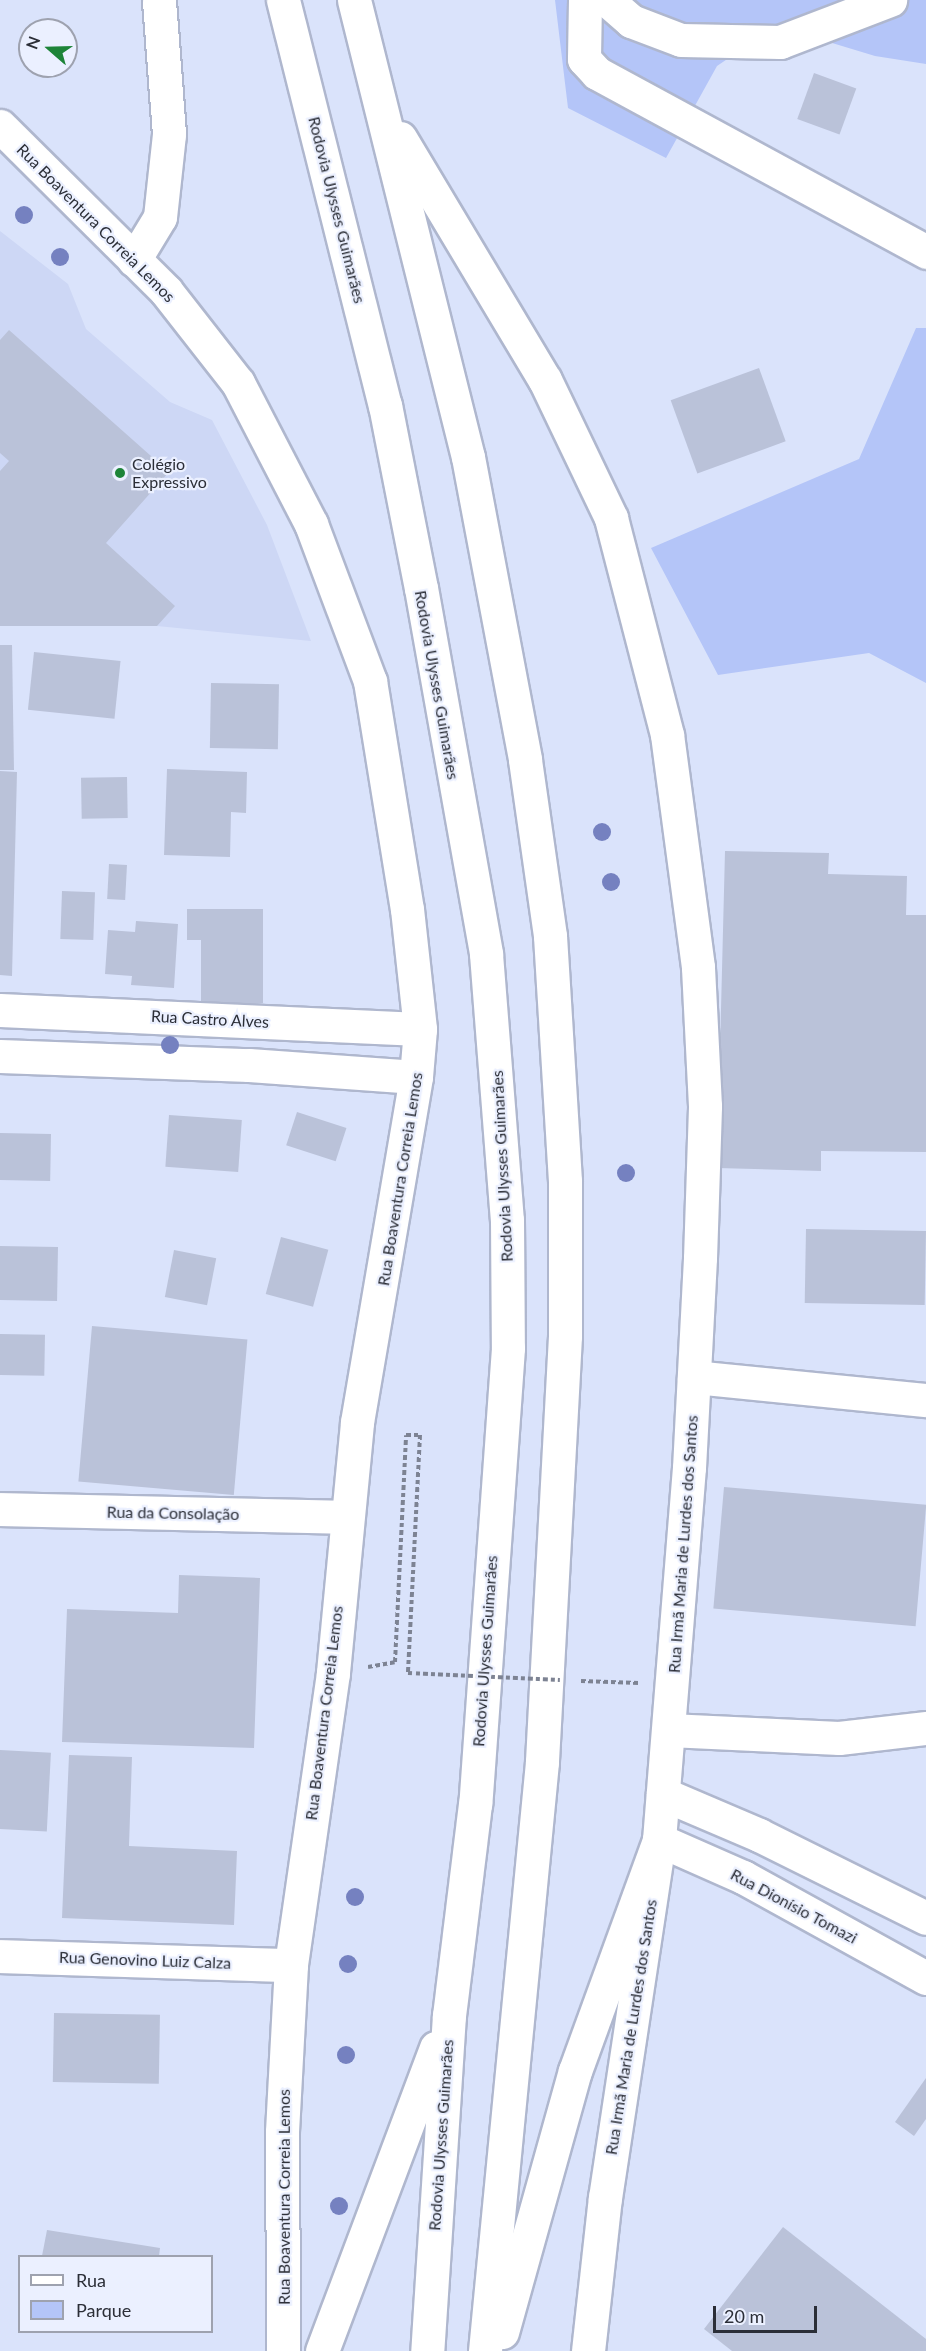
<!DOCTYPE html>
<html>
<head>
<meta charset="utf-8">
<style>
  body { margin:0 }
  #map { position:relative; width:926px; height:2351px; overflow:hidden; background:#dae3fb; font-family:Lato,sans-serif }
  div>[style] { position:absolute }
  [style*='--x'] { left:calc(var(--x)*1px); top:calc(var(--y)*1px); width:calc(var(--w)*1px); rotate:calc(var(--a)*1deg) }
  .built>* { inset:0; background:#cdd7f5 }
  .green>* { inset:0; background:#b4c5f8 }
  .building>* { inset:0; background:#bac2d9; transform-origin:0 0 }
  .path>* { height:4px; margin-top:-2px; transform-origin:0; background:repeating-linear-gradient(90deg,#7d8393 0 4.5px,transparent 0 7.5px) }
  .roads { filter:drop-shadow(2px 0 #afb7ce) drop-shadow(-2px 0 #afb7ce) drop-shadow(0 2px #afb7ce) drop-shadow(0 -2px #afb7ce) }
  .minor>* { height:33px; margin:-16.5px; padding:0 16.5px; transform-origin:16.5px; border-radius:16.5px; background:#fff }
  .highway>* { height:33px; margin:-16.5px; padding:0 16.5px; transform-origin:16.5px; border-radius:16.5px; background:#fff }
  .path-bridge>* { height:4px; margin-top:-2px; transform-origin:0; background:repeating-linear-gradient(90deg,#7d8393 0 4.5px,transparent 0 7.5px) }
  .trees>* { width:18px; height:18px; margin:-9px; border-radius:50%; background:#7581c0 }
  .dots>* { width:16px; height:16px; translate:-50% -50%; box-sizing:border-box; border:3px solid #ebf0ff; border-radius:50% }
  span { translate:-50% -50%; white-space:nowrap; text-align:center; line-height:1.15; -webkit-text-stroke:4.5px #ebf0ff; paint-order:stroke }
  .street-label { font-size:16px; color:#2b2e37 }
  .poi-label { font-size:16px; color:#2b2e37 }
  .left { translate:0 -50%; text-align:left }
  .legend { position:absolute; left:18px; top:2255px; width:195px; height:78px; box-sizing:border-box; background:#ebf0ff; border:2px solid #9ea2af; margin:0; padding:8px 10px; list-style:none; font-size:18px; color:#2b2e37 }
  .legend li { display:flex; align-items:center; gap:12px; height:30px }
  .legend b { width:30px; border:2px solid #9ea2af }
  .north { position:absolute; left:18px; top:18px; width:60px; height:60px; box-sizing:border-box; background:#ebf0ff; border:2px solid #9ea2af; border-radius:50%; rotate:290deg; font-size:16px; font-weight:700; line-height:24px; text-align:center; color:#2b2e37 }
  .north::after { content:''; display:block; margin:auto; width:21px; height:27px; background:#1d8438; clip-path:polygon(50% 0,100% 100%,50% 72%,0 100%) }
  .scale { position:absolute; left:713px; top:2306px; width:104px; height:27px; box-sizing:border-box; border:3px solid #2b2e37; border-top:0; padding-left:8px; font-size:18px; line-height:21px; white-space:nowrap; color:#2b2e37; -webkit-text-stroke:4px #ebf0ff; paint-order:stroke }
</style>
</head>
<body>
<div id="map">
  <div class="built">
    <div style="clip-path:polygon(0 231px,68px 284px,86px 329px,170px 402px,212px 420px,267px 525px,311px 641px,157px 626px,0 626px)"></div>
  </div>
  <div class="green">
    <div style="clip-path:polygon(555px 0,926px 0,926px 64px,875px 56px,776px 26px,717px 66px,666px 158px,568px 108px)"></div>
    <div style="clip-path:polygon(916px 328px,926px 328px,926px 683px,869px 653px,718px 675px,651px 548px,859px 459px)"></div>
  </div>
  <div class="building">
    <div style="left:814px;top:73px;width:45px;height:49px;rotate:20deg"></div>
    <div style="clip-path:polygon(9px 330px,169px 472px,106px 543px,175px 606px,157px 626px,0 626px,0 471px,9px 461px,0 453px,0 340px)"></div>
    <div style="left:759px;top:368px;width:78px;height:94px;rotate:70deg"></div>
    <div style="clip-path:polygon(0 645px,12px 645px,14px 770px,0 770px)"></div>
    <div style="left:34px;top:652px;width:87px;height:58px;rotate:6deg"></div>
    <div style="left:211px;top:683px;width:68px;height:65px;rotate:1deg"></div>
    <div style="clip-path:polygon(167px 769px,247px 772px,246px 813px,231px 812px,230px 857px,164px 855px)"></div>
    <div style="clip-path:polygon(0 771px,17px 772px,12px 976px,0 975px)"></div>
    <div style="left:127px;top:777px;width:41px;height:46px;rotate:89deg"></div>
    <div style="clip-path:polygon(725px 851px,829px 853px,828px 874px,907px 876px,906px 915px,926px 915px,926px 1152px,821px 1151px,821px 1171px,717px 1168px)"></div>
    <div style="left:109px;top:864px;width:18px;height:35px;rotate:3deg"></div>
    <div style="left:62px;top:891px;width:33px;height:48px;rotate:2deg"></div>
    <div style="clip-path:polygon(187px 909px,263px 909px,263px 1003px,201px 1003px,201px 940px,187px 940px)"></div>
    <div style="clip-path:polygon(136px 921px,178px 924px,174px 988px,131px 985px,132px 976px,105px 974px,108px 930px,135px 932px)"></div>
    <div style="left:297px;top:1112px;width:52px;height:35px;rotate:18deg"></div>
    <div style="left:169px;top:1115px;width:73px;height:52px;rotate:4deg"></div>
    <div style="left:0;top:1133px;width:51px;height:47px;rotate:1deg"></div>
    <div style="left:806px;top:1229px;width:120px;height:74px;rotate:1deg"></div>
    <div style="left:281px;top:1237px;width:49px;height:59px;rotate:15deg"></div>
    <div style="left:0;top:1246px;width:58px;height:54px;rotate:1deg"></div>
    <div style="left:174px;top:1250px;width:43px;height:48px;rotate:11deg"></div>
    <div style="left:92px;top:1326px;width:156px;height:156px;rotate:5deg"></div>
    <div style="left:0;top:1334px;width:45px;height:41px;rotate:1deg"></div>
    <div style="left:724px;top:1487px;width:203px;height:122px;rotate:5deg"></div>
    <div style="clip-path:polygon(179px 1575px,260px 1578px,254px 1748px,62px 1742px,67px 1609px,178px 1613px)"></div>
    <div style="left:0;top:1750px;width:51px;height:79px;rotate:3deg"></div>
    <div style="clip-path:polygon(69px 1755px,132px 1757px,129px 1846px,237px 1851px,234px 1925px,62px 1918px)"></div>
    <div style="left:54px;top:2013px;width:106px;height:69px;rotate:1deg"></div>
    <div style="clip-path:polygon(926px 2078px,926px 2119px,914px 2136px,895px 2122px)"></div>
    <div style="clip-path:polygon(783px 2227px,926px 2339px,926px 2351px,732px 2351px,704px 2329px)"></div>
    <div style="clip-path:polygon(47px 2230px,160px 2248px,159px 2256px,42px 2256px)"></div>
  </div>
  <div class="path">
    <div style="--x:368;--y:1667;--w:27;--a:-10"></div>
    <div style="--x:395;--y:1662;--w:227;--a:-87.2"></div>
    <div style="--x:406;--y:1435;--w:14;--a:0"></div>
    <div style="--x:420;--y:1435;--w:238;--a:92.9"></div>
    <div style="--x:581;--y:1681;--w:58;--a:2"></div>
  </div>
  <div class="roads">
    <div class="minor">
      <div style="--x:585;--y:0;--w:59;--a:91"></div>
      <div style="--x:584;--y:59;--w:19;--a:47"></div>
      <div style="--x:597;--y:73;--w:375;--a:28.5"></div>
      <div style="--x:607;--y:0;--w:32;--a:41"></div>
      <div style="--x:631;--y:21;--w:53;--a:20.8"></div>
      <div style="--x:681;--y:40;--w:99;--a:1.2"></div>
      <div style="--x:780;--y:42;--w:118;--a:-20.9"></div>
      <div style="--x:0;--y:126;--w:234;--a:44.8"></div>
      <div style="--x:166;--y:291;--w:117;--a:52"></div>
      <div style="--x:238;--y:383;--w:159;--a:62.6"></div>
      <div style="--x:311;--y:524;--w:168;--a:69.4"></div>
      <div style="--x:370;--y:681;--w:231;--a:80.8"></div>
      <div style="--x:407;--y:909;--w:121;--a:83.8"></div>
      <div style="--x:420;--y:1029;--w:48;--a:94.8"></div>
      <div style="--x:416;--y:1077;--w:351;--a:99.7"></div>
      <div style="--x:357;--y:1423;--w:251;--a:95.5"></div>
      <div style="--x:333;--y:1673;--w:295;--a:98.2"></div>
      <div style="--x:291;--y:1965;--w:167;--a:93.1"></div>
      <div style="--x:282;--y:2132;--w:219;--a:89.7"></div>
      <div style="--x:134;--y:260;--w:50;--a:-58.8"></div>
      <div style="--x:160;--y:217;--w:83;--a:-83.8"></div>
      <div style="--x:169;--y:134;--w:134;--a:-94.3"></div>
      <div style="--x:0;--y:1010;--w:420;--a:2.6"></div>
      <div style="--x:0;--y:1056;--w:249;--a:2.1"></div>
      <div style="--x:249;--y:1065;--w:167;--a:4.1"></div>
      <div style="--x:694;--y:1377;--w:233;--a:5.7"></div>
      <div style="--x:0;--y:1509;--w:346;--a:1.3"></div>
      <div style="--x:669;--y:1730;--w:170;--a:2.7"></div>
      <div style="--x:839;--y:1738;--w:88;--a:-6.6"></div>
      <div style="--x:663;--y:1794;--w:104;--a:23.1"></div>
      <div style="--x:759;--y:1835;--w:186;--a:26.4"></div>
      <div style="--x:659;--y:1840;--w:92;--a:23.8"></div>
      <div style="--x:743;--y:1877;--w:209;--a:28.9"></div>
      <div style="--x:0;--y:1956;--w:291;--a:1.8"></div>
      <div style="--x:588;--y:2351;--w:154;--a:-83.7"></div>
      <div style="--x:605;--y:2198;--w:362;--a:-81.4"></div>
      <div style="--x:659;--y:1840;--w:373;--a:-85.4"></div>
      <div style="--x:689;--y:1468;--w:210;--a:-87"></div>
      <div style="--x:700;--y:1258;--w:152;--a:-88.1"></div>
      <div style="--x:705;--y:1106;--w:139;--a:-92.9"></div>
      <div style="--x:698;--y:967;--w:234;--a:-97.6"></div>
    </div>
    <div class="highway">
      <div style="--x:283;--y:0;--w:418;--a:75.9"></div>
      <div style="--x:385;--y:405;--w:187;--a:78.9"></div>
      <div style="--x:421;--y:588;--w:372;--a:79.9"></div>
      <div style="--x:486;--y:954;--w:267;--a:85.5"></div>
      <div style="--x:507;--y:1220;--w:128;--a:89.6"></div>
      <div style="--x:508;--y:1348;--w:457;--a:94.1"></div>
      <div style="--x:475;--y:1804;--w:213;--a:97"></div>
      <div style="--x:449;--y:2015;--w:337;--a:93.7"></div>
      <div style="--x:354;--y:0;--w:471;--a:76"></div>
      <div style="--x:468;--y:457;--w:308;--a:79.3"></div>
      <div style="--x:525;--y:760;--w:178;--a:81.9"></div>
      <div style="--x:550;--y:936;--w:245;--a:86.5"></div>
      <div style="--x:565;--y:1181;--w:155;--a:90"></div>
      <div style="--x:565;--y:1336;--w:427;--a:93.1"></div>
      <div style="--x:542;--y:1762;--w:592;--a:95.53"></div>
      <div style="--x:400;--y:138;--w:282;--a:59.1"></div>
      <div style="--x:545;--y:380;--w:153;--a:64.4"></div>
      <div style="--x:611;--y:518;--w:224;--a:75.5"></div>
      <div style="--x:502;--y:2332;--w:271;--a:-74.4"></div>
      <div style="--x:575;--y:2071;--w:246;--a:-70"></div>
      <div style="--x:322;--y:2351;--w:324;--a:-69.4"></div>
    </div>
  </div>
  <div class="path-bridge">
    <div style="--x:408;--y:1673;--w:152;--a:2.6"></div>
  </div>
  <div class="trees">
    <div style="left:24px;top:215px"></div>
    <div style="left:60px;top:257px"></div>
    <div style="left:602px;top:832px"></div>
    <div style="left:611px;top:882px"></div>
    <div style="left:170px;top:1045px"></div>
    <div style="left:626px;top:1173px"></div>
    <div style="left:355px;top:1897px"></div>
    <div style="left:348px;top:1964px"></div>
    <div style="left:346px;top:2055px"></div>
    <div style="left:339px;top:2206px"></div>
  </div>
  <div class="dots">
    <div style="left:120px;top:473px;background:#1d8438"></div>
  </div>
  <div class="street-label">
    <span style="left:337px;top:210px;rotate:76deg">Rodovia Ulysses Guimarães</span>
    <span style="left:96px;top:223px;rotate:45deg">Rua Boaventura Correia Lemos</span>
    <span style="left:437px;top:685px;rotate:80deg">Rodovia Ulysses Guimarães</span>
    <span style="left:210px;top:1019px;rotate:3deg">Rua Castro Alves</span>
    <span style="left:502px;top:1166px;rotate:-93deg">Rodovia Ulysses Guimarães</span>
    <span style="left:400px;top:1179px;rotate:-81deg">Rua Boaventura Correia Lemos</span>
    <span style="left:173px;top:1513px;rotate:1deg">Rua da Consolação</span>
    <span style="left:683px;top:1544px;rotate:-86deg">Rua Irmã Maria de Lurdes dos Santos</span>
    <span style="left:485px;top:1651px;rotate:-86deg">Rodovia Ulysses Guimarães</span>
    <span style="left:324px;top:1713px;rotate:-83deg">Rua Boaventura Correia Lemos</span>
    <span style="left:794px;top:1906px;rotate:28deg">Rua Dionísio Tomazi</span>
    <span style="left:145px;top:1960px;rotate:2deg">Rua Genovino Luiz Calza</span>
    <span style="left:631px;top:2027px;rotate:-81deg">Rua Irmã Maria de Lurdes dos Santos</span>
    <span style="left:441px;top:2135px;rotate:-86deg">Rodovia Ulysses Guimarães</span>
    <span style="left:284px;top:2197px;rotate:-90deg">Rua Boaventura Correia Lemos</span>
  </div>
  <div class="poi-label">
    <span class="left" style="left:132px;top:473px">Colégio<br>Expressivo</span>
  </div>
  <ul class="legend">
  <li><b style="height:8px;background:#fff"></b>Rua</li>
  <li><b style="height:16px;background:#b4c5f8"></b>Parque</li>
  </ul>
  <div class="north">N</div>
  <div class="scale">20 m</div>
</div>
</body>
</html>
